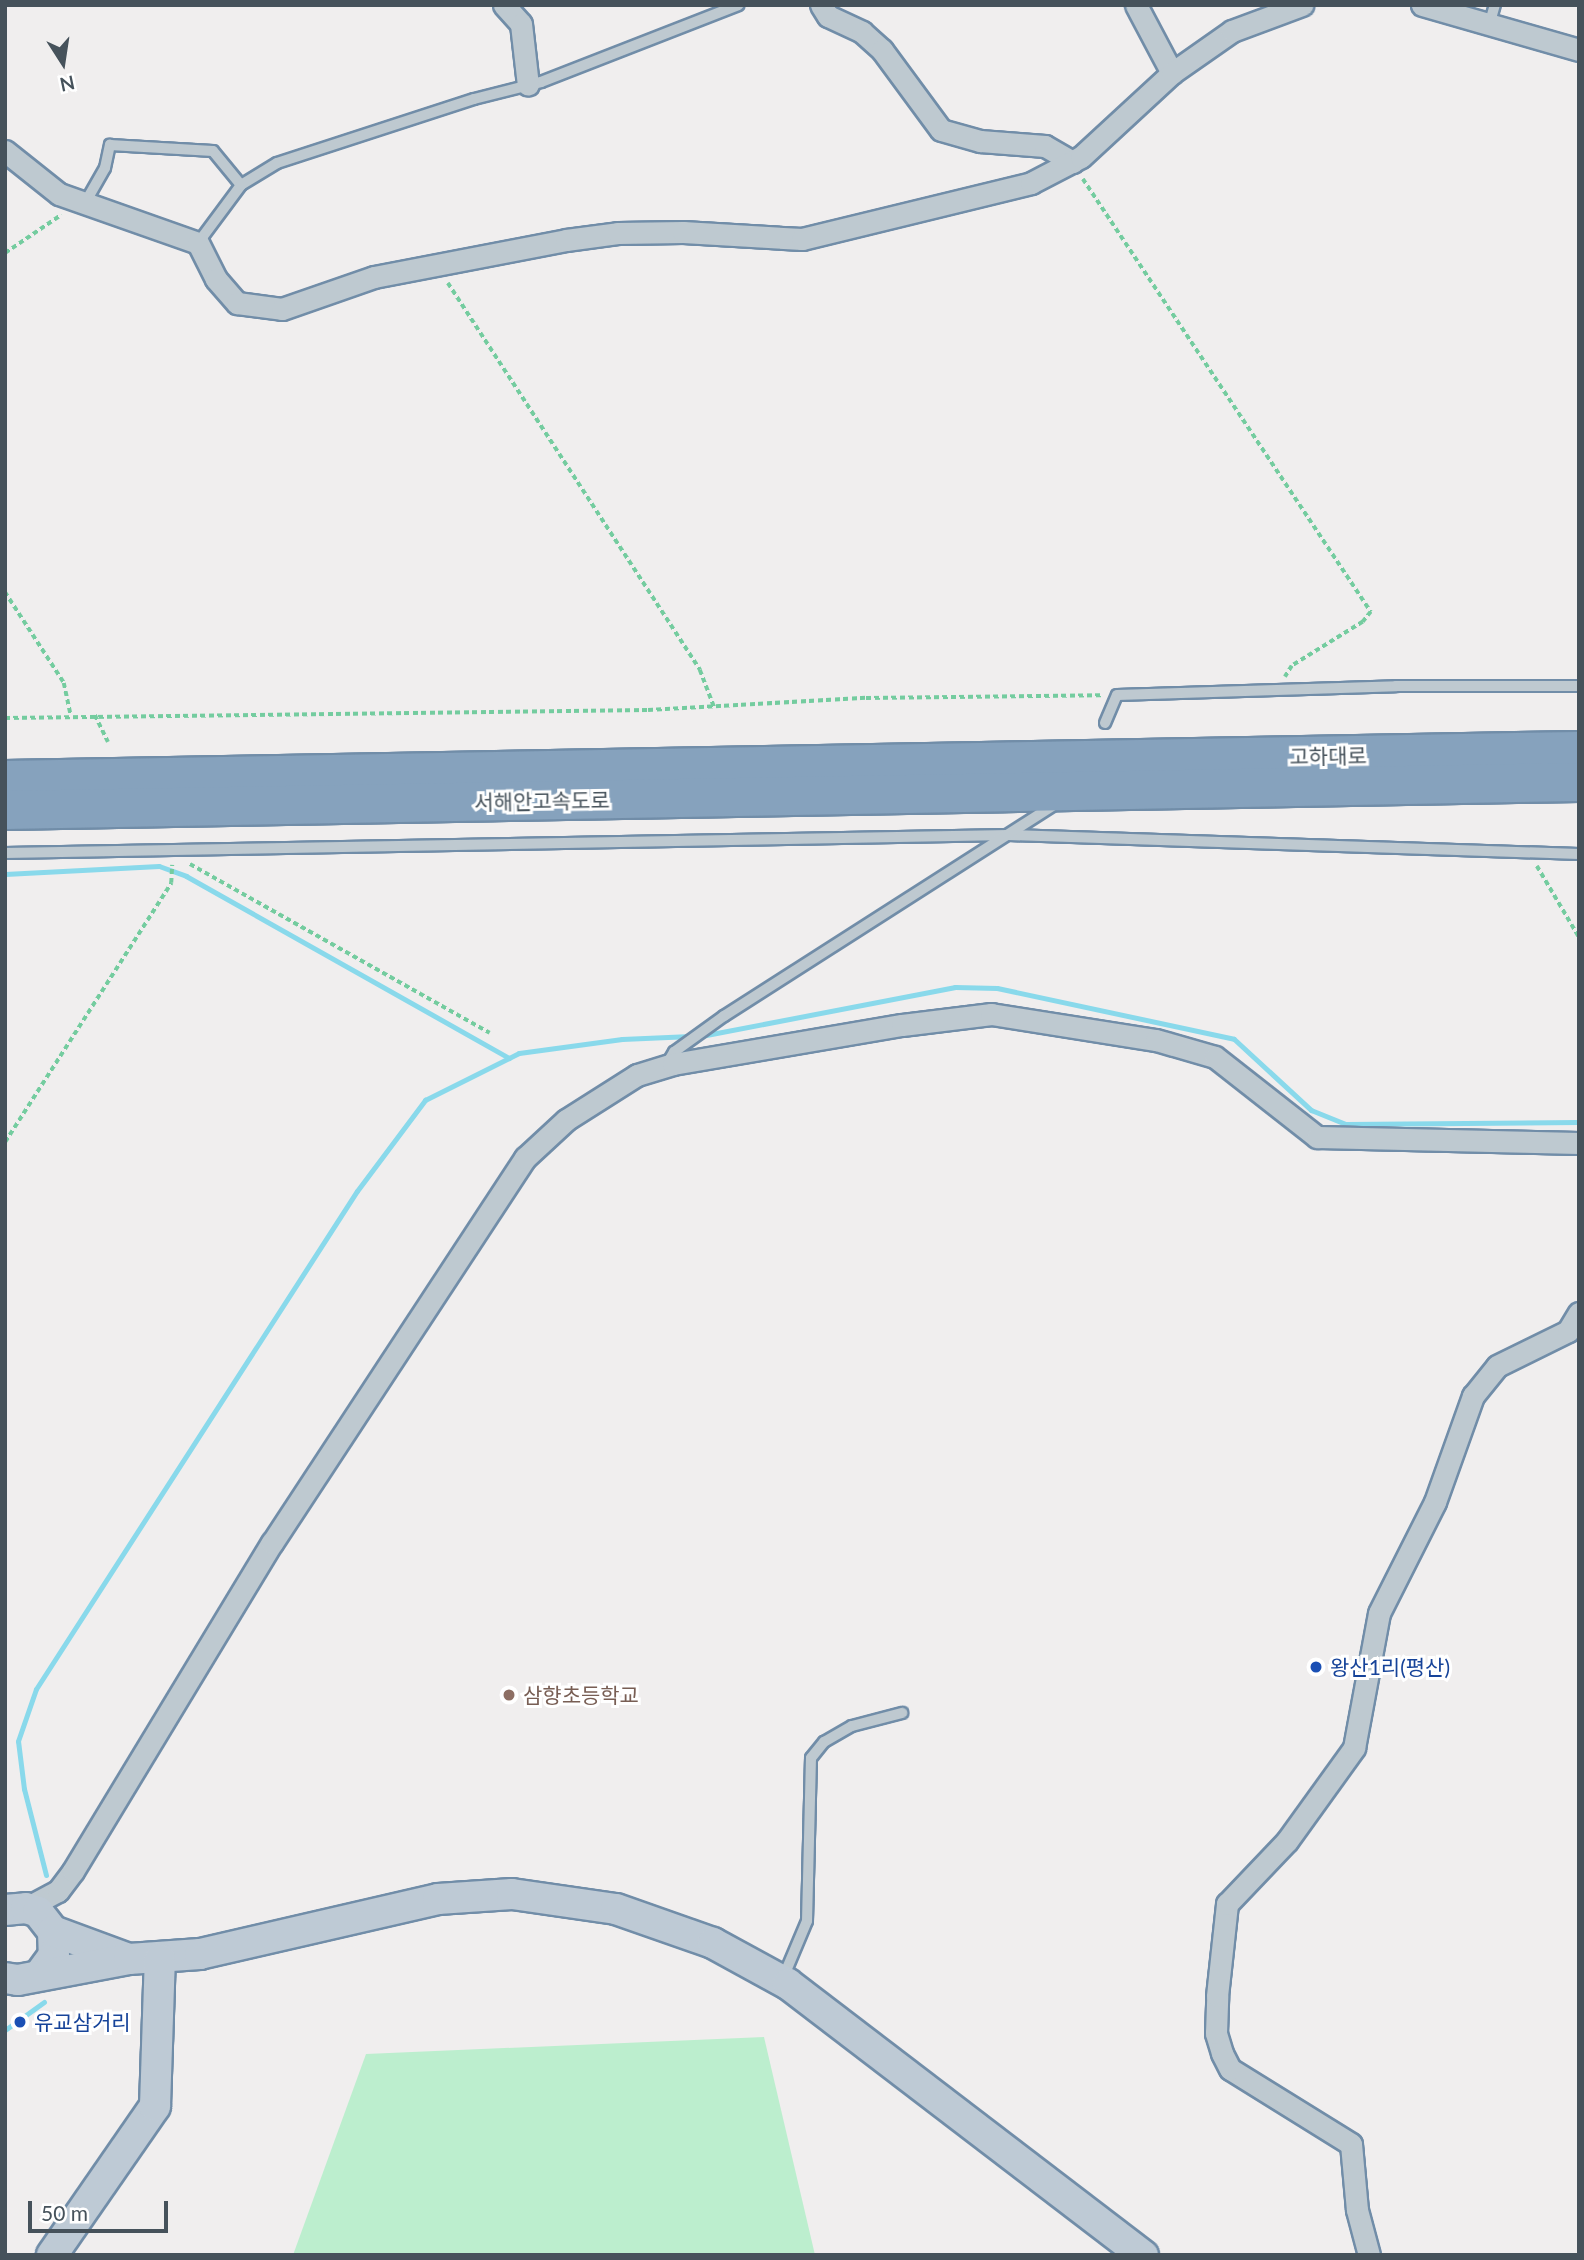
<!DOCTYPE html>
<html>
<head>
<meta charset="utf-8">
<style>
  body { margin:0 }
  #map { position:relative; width:1584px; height:2260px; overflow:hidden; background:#f0eeee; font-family:Lato,"Noto Sans KR",sans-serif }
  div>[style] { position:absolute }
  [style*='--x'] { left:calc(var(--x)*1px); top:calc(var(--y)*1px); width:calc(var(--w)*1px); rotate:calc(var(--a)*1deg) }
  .green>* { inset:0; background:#bceece }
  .stream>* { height:5px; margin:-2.5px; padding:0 2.5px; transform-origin:2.5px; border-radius:2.5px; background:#89d9eb }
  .path>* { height:3.5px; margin-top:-1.75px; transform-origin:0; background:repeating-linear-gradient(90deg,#74cc9f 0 5px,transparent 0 8.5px) }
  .roads { filter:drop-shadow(2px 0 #718da8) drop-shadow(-2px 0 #718da8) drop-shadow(0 2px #718da8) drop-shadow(0 -2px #718da8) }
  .lane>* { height:10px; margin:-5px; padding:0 5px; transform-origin:5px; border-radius:5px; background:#bec9d0 }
  .street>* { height:21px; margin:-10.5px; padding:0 10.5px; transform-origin:10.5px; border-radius:10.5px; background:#bec9d0 }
  .secondary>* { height:30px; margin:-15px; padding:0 15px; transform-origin:15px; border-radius:15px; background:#becad5 }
  .highway>* { height:38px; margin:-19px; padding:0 19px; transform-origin:19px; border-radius:19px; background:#86a2bd }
  .dots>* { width:19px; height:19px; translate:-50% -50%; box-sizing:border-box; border:4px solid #fff; border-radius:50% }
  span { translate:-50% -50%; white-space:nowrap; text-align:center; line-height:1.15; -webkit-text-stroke:6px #fff; paint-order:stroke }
  .street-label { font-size:21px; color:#46525b }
  .transit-label { font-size:21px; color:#164399 }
  .left { translate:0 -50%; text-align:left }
  .education-label { font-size:21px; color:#785e54 }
  .frame { position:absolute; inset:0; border:7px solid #46525b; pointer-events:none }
  .north { position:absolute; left:28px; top:28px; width:70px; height:70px; -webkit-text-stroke:5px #fff; paint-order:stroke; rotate:168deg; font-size:19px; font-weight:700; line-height:28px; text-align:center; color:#46525b }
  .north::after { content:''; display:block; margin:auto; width:24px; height:32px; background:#46525b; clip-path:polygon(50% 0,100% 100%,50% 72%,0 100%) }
  .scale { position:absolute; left:28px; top:2201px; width:140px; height:32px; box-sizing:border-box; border:4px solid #46525b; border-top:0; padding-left:9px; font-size:21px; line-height:24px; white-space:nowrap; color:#46525b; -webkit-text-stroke:5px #fff; paint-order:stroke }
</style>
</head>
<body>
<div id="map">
  <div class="green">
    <div style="clip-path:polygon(764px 2037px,815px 2255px,293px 2255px,366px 2054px)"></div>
  </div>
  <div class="stream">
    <div style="--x:5;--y:874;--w:154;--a:-3"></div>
    <div style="--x:159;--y:866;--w:29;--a:20"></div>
    <div style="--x:186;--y:876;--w:371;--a:29.4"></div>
    <div style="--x:701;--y:1036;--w:259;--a:-10.9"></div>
    <div style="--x:955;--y:987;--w:42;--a:1.4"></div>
    <div style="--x:997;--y:988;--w:242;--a:12.1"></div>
    <div style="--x:1234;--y:1039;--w:105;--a:42.7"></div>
    <div style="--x:1311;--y:1110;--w:38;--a:22"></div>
    <div style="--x:1346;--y:1124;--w:233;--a:-0.5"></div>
    <div style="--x:46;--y:1875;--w:89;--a:-104.3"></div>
    <div style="--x:24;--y:1789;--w:48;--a:-97.1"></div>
    <div style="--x:18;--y:1741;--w:55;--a:-70.9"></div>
    <div style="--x:36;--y:1689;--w:592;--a:-57.2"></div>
    <div style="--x:357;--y:1191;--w:114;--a:-53.2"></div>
    <div style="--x:425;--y:1100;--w:105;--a:-26.6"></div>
    <div style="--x:519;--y:1053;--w:104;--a:-7.7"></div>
    <div style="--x:622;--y:1039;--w:69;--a:-2.5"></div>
    <div style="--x:5;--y:2030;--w:48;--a:-35.7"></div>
  </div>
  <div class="path">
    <div style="--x:1083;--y:179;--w:520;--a:56.37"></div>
    <div style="--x:1371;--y:612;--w:13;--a:129"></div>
    <div style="--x:1363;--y:622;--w:84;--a:148.2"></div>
    <div style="--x:1292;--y:666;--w:13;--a:122"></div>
    <div style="--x:5;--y:253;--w:68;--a:-34.2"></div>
    <div style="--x:448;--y:283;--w:462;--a:56.9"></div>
    <div style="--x:700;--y:670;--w:40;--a:69"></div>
    <div style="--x:5;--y:592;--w:108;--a:57"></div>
    <div style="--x:64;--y:683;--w:33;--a:78"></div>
    <div style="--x:95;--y:715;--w:30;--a:64"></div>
    <div style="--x:5;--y:718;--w:643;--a:-0.71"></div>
    <div style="--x:648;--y:710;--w:218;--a:-3.2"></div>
    <div style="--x:866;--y:698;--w:235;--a:-0.7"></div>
    <div style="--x:190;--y:864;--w:344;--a:29.4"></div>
    <div style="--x:1537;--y:866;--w:82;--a:59.4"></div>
    <div style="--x:5;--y:1142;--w:308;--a:-57.3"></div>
    <div style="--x:171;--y:883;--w:18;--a:-87"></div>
  </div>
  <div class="roads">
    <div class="lane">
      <div style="--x:1490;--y:22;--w:18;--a:-74"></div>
      <div style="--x:85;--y:203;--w:40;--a:-60.3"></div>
      <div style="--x:105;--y:168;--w:24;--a:-78"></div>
      <div style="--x:110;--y:145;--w:103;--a:3.3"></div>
      <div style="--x:213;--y:151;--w:44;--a:50.5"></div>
      <div style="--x:198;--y:243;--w:72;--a:-53.4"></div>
      <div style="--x:241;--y:185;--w:42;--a:-31.4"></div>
      <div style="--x:277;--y:163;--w:207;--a:-18"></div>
      <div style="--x:474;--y:99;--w:69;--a:-14.2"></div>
      <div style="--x:541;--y:82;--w:212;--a:-21.3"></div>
      <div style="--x:1105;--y:723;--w:30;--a:-67"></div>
      <div style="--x:1117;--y:695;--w:279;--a:-1.8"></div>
      <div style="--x:1396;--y:686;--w:183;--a:0"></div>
      <div style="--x:5;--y:853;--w:1004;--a:-1.03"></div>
      <div style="--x:1009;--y:835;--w:570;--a:1.91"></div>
      <div style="--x:667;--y:1064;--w:14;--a:-60"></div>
      <div style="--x:674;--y:1052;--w:62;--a:-35.8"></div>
      <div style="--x:724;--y:1016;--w:395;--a:-32.6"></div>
      <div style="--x:783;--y:1978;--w:62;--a:-67.2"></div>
      <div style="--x:807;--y:1921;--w:163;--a:-88.6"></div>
      <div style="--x:811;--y:1758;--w:21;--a:-51"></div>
      <div style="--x:824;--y:1742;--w:32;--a:-30"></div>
      <div style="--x:852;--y:1726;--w:52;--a:-14.6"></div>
    </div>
    <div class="street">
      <div style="--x:504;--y:5;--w:25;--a:48"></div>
      <div style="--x:521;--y:24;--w:61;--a:83.5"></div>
      <div style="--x:821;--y:5;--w:13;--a:58"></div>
      <div style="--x:828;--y:16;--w:38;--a:25"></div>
      <div style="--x:862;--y:32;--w:27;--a:42"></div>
      <div style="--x:882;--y:50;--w:99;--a:53.6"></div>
      <div style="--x:941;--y:130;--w:41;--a:15.8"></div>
      <div style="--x:980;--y:141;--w:65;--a:4.4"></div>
      <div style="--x:1045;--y:146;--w:32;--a:30"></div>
      <div style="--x:1136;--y:5;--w:77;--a:62.1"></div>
      <div style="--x:1422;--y:5;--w:163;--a:16"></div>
      <div style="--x:5;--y:151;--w:69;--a:38.5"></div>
      <div style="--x:59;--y:194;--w:147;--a:19.4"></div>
      <div style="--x:198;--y:243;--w:40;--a:63.4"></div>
      <div style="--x:216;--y:279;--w:32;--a:49"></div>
      <div style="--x:237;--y:303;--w:45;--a:7.6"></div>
      <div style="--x:282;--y:309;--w:97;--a:-19.2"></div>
      <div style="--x:374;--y:277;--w:196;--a:-10.9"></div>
      <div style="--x:566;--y:240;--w:52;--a:-7.7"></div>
      <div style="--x:618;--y:233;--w:65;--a:-0.9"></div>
      <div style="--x:683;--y:232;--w:119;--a:3.4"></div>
      <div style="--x:802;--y:239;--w:236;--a:-13.7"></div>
      <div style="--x:1031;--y:183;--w:56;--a:-27.5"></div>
      <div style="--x:1081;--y:157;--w:124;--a:-42.7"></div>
      <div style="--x:1172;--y:73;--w:73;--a:-35"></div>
      <div style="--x:1232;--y:31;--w:75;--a:-20.4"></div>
      <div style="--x:26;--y:1908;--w:36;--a:-28"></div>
      <div style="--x:58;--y:1891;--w:25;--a:-53"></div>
      <div style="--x:73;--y:1871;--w:384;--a:-58.8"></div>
      <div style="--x:272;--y:1543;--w:461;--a:-56.7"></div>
      <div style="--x:525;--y:1158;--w:56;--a:-42.8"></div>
      <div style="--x:566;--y:1120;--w:84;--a:-32.4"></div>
      <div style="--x:637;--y:1075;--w:38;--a:-17"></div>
      <div style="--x:673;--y:1064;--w:232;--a:-9.7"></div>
      <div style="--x:902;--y:1025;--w:90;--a:-7"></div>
      <div style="--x:991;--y:1014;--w:167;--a:9"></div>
      <div style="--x:1156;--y:1040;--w:61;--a:16.1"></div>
      <div style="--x:1215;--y:1057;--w:130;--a:38.1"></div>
      <div style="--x:1317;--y:1137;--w:262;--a:1.3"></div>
      <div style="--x:1369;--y:2255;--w:47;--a:-104.9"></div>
      <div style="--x:1357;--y:2210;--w:66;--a:-95.2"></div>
      <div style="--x:1351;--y:2144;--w:142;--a:-148.2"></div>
      <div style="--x:1230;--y:2069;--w:18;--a:-117"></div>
      <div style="--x:1222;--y:2053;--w:21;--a:-107"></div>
      <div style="--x:1216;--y:2033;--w:37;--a:-88"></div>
      <div style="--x:1217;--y:1996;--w:93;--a:-83.8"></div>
      <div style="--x:1227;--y:1904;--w:87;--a:-46.4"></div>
      <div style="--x:1287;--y:1841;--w:115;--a:-54.2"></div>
      <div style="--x:1354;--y:1748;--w:137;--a:-79.5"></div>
      <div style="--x:1379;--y:1613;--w:124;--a:-63.2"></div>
      <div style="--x:1435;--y:1502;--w:113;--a:-70.3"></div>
      <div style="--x:1473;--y:1396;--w:38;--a:-51"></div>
      <div style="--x:1497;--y:1366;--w:79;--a:-26.2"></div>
      <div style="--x:1568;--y:1331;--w:21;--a:-59"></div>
    </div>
    <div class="secondary">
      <div style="--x:5;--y:1910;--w:21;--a:-5"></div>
      <div style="--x:26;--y:1908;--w:13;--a:18"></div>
      <div style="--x:38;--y:1912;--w:24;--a:52"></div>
      <div style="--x:53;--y:1931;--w:24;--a:88"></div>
      <div style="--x:54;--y:1955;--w:24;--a:126"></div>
      <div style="--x:53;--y:1931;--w:78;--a:20.3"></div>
      <div style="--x:5;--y:1978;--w:13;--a:9"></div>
      <div style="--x:18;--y:1980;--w:113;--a:-10.7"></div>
      <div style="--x:129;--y:1959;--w:71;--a:-4"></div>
      <div style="--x:200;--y:1954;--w:244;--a:-13"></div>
      <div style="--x:438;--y:1899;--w:74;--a:-3.9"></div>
      <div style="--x:512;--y:1894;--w:105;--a:8.2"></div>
      <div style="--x:616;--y:1909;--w:103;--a:19.3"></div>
      <div style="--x:713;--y:1943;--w:85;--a:28.7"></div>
      <div style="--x:788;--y:1984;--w:447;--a:37.4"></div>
      <div style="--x:52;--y:2255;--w:181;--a:-55.3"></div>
      <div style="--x:155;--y:2106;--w:147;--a:-88.1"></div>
    </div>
    <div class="highway">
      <div style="--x:5;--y:780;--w:1574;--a:-1.06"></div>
      <div style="--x:5;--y:810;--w:1574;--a:-1.02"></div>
    </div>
  </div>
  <div class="dots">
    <div style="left:1316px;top:1667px;background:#1a4fb4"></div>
    <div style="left:509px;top:1695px;background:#8d6e63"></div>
    <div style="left:20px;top:2022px;background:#1a4fb4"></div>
  </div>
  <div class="street-label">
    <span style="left:1328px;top:756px;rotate:-1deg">고하대로</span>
    <span style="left:542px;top:801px;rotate:-1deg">서해안고속도로</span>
  </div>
  <div class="transit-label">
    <span class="left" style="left:1330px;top:1667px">왕산1리(평산)</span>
    <span class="left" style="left:34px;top:2022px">유교삼거리</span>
  </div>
  <div class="education-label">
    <span class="left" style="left:523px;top:1695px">삼향초등학교</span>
  </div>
  <div class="frame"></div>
  <div class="north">N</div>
  <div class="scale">50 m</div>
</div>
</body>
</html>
